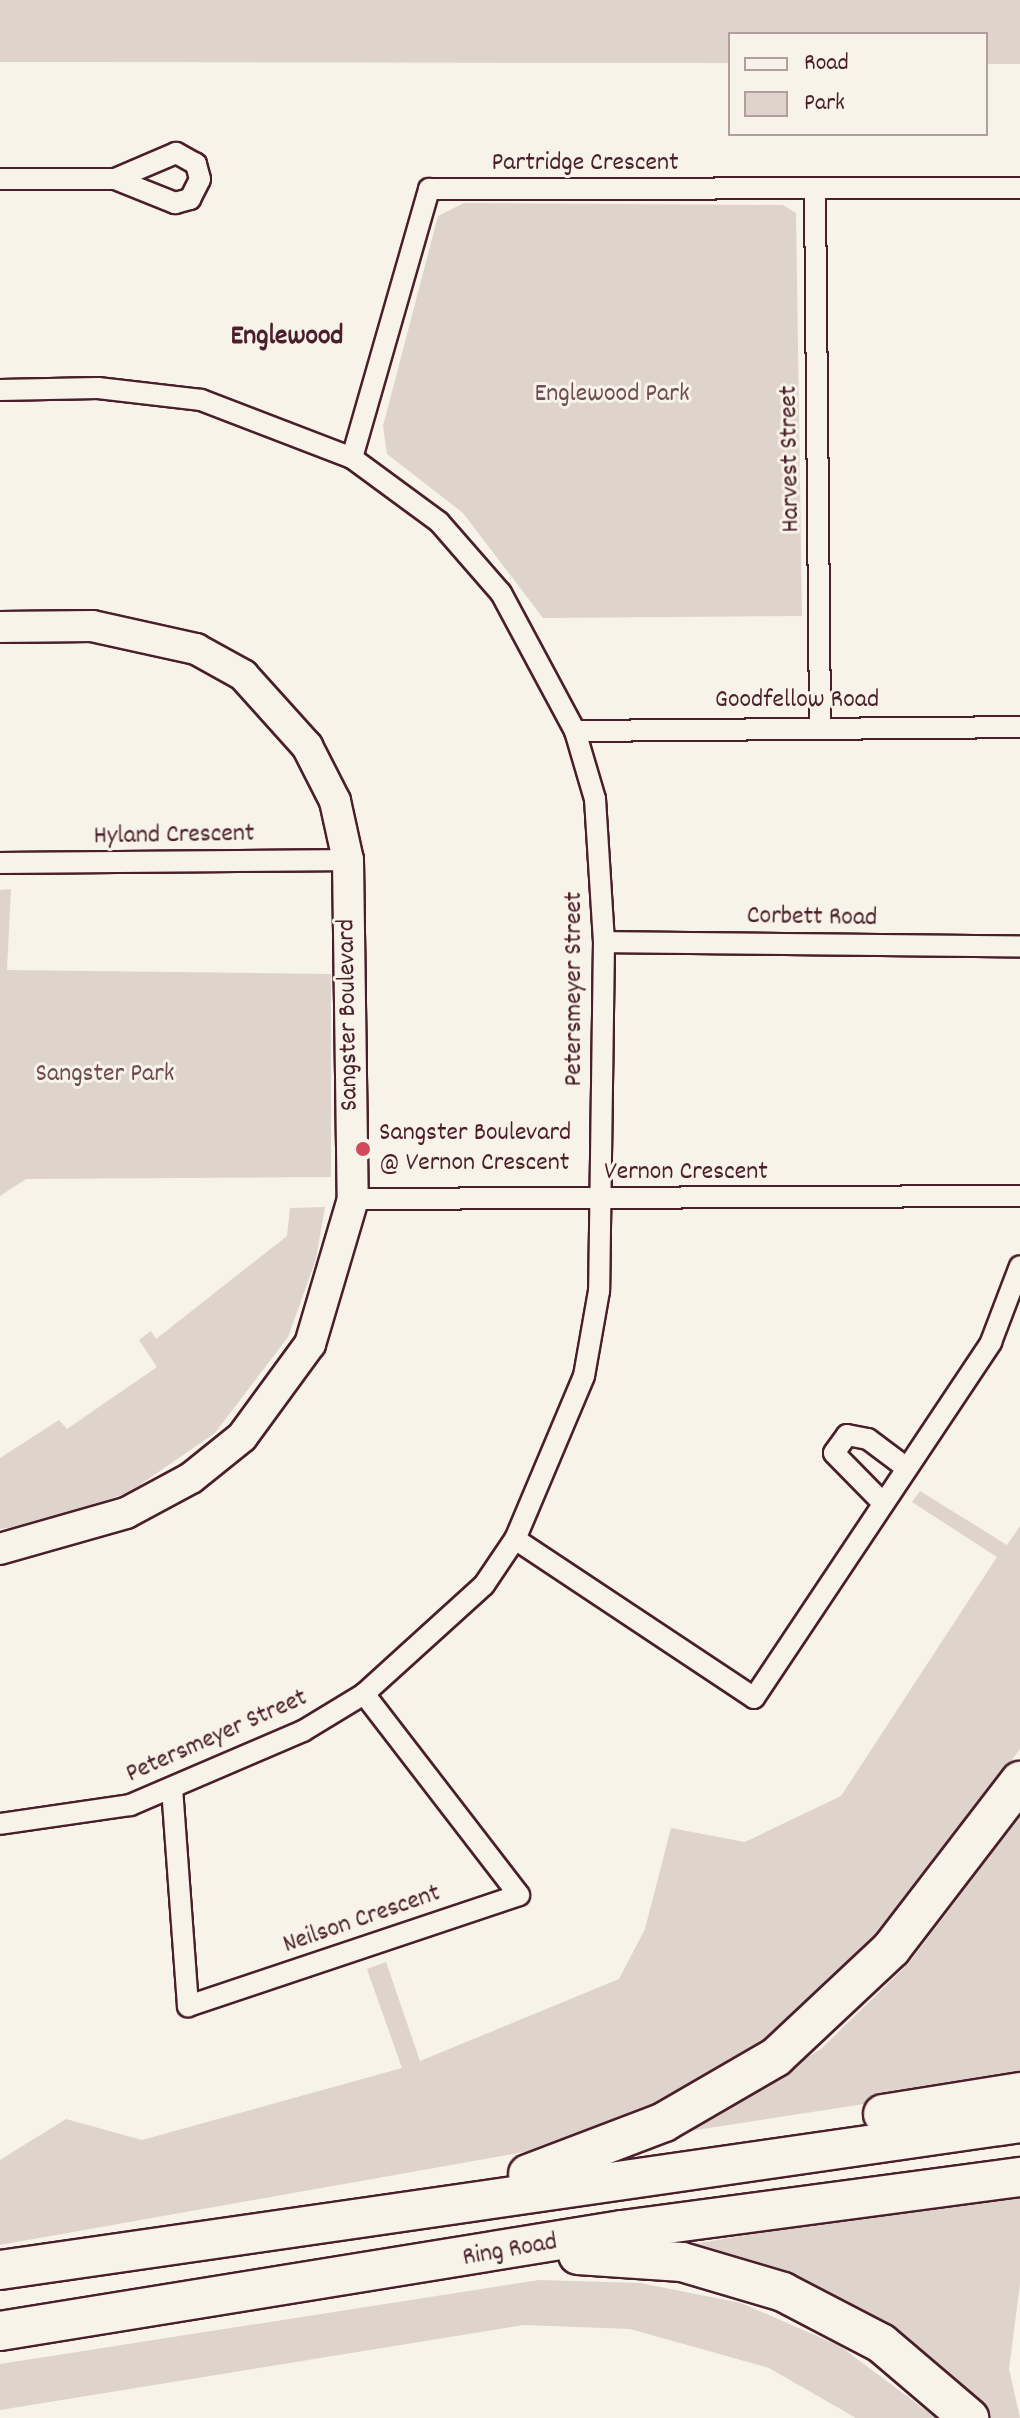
<!DOCTYPE html>
<html>
<head>
<meta charset="utf-8">
<style>
  body { margin:0 }
  #map { position:relative; width:1020px; height:2418px; overflow:hidden; background:#f7f3e8; font-family:Dekko,sans-serif }
  div>[style] { position:absolute }
  [style*='--x'] { left:calc(var(--x)*1px); top:calc(var(--y)*1px); width:calc(var(--w)*1px); rotate:calc(var(--a)*1deg) }
  .green>* { inset:0; background:#ded4cc }
  .roads { filter:drop-shadow(2px 0 #4a1f2b) drop-shadow(-2px 0 #4a1f2b) drop-shadow(0 2px #4a1f2b) drop-shadow(0 -2px #4a1f2b) }
  .street>* { height:20px; margin:-10px; padding:0 10px; transform-origin:10px; border-radius:10px; background:#f7f3e8 }
  .secondary>* { height:30px; margin:-15px; padding:0 15px; transform-origin:15px; border-radius:15px; background:#f7f3e8 }
  .highway>* { height:38px; margin:-19px; padding:0 19px; transform-origin:19px; border-radius:19px; background:#f7f3e8 }
  .dots>* { width:22px; height:22px; translate:-50% -50%; box-sizing:border-box; border:4px solid #f7f3e8; border-radius:50% }
  span { translate:-50% -50%; white-space:nowrap; text-align:center; line-height:1.15; -webkit-text-stroke:6px #f7f3e8; paint-order:stroke }
  .street-label { font-size:26px; color:#4a1f2b }
  .park-label { font-size:26px; color:#6f4c53 }
  .poi-label { font-size:26px; color:#4a1f2b }
  .left { translate:0 -50%; text-align:left }
  .neighbourhood-label { font-size:28px; color:#4a1f2b; font-weight:700 }
  .legend { position:absolute; left:728px; top:32px; width:260px; height:104px; box-sizing:border-box; background:#f7f3e8; border:2px solid #b29e9c; margin:0; padding:10px 14px; list-style:none; font-size:24px; color:#4a1f2b }
  .legend li { display:flex; align-items:center; gap:16px; height:40px }
  .legend b { width:40px; border:2px solid #b29e9c }
</style>
</head>
<body>
<div id="map">
  <div class="green">
    <div style="clip-path:polygon(0 0,1020px 0,1020px 64px,986px 64px,986px 34px,730px 34px,730px 63px,0 62px)"></div>
    <div style="clip-path:polygon(464px 203px,783px 205px,796px 213px,802px 616px,543px 618px,463px 513px,387px 454px,383px 426px,438px 216px)"></div>
    <div style="clip-path:polygon(11px 889px,7px 970px,331px 974px,331px 1177px,26px 1179px,0 1196px,0 890px)"></div>
    <div style="clip-path:polygon(325px 1207px,316px 1259px,288px 1337px,215px 1433px,131px 1491px,54px 1521px,0 1529px,0 1458px,59px 1420px,67px 1429px,157px 1367px,139px 1340px,151px 1331px,156px 1339px,287px 1236px,290px 1208px)"></div>
    <div style="clip-path:polygon(920px 1491px,1007px 1545px,1020px 1526px,1020px 1749px,913px 1895px,790px 2028px,700px 2088px,575px 2143px,0 2245px,0 2160px,66px 2119px,142px 2140px,402px 2068px,367px 1969px,386px 1962px,420px 2061px,619px 1979px,645px 1929px,671px 1828px,745px 1842px,841px 1796px,997px 1557px,912px 1502px)"></div>
    <div style="clip-path:polygon(1020px 1816px,1020px 2080px,690px 2131px,821px 2049px,908px 1964px)"></div>
    <div style="clip-path:polygon(1020px 2198px,1020px 2284px,1009px 2369px,1020px 2418px,987px 2418px,670px 2248px,900px 2209px)"></div>
    <div style="clip-path:polygon(539px 2280px,640px 2283px,741px 2303px,840px 2346px,936px 2418px,856px 2418px,769px 2368px,630px 2329px,524px 2325px,0 2410px,0 2364px)"></div>
  </div>
  <div class="roads">
    <div class="street">
      <div style="--x:0;--y:179;--w:115;--a:0"></div>
      <div style="--x:115;--y:179;--w:65;--a:21.8"></div>
      <div style="--x:175;--y:203;--w:16;--a:-15"></div>
      <div style="--x:190;--y:199;--w:22;--a:-63"></div>
      <div style="--x:200;--y:179;--w:16;--a:-105"></div>
      <div style="--x:196;--y:164;--w:23;--a:-151"></div>
      <div style="--x:176;--y:153;--w:66;--a:156.9"></div>
      <div style="--x:815;--y:192;--w:534;--a:89.46"></div>
      <div style="--x:0;--y:390;--w:98;--a:-1.2"></div>
      <div style="--x:98;--y:388;--w:104;--a:6.6"></div>
      <div style="--x:201;--y:400;--w:162;--a:21"></div>
      <div style="--x:352;--y:458;--w:108;--a:36.3"></div>
      <div style="--x:439;--y:522;--w:94;--a:48.9"></div>
      <div style="--x:501;--y:593;--w:157;--a:61.8"></div>
      <div style="--x:575;--y:731;--w:71;--a:73.6"></div>
      <div style="--x:595;--y:799;--w:143;--a:86.4"></div>
      <div style="--x:604;--y:942;--w:349;--a:90.8"></div>
      <div style="--x:599;--y:1291;--w:86;--a:100"></div>
      <div style="--x:584;--y:1376;--w:177;--a:112.9"></div>
      <div style="--x:515;--y:1539;--w:55;--a:124"></div>
      <div style="--x:484;--y:1585;--w:162;--a:137.8"></div>
      <div style="--x:364;--y:1694;--w:71;--a:148.8"></div>
      <div style="--x:303;--y:1731;--w:188;--a:156.8"></div>
      <div style="--x:130;--y:1805;--w:131;--a:171.7"></div>
      <div style="--x:352;--y:458;--w:280;--a:-74"></div>
      <div style="--x:429;--y:189;--w:591;--a:-0.1"></div>
      <div style="--x:575;--y:731;--w:445;--a:-0.5"></div>
      <div style="--x:0;--y:863;--w:348;--a:-0.5"></div>
      <div style="--x:604;--y:942;--w:416;--a:0.6"></div>
      <div style="--x:353;--y:1199;--w:667;--a:-0.26"></div>
      <div style="--x:881;--y:1501;--w:67;--a:-134.4"></div>
      <div style="--x:834;--y:1453;--w:22;--a:-54"></div>
      <div style="--x:847;--y:1435;--w:21;--a:11"></div>
      <div style="--x:868;--y:1439;--w:45;--a:36.9"></div>
      <div style="--x:515;--y:1539;--w:287;--a:33.6"></div>
      <div style="--x:754;--y:1698;--w:428;--a:-56.3"></div>
      <div style="--x:991;--y:1342;--w:81;--a:-69.1"></div>
      <div style="--x:172;--y:1788;--w:219;--a:85.8"></div>
      <div style="--x:188;--y:2006;--w:349;--a:-18.5"></div>
      <div style="--x:519;--y:1895;--w:254;--a:-127.6"></div>
    </div>
    <div class="secondary">
      <div style="--x:0;--y:627;--w:92;--a:-0.6"></div>
      <div style="--x:92;--y:626;--w:107;--a:12.5"></div>
      <div style="--x:196;--y:649;--w:54;--a:29"></div>
      <div style="--x:243;--y:675;--w:96;--a:48"></div>
      <div style="--x:307;--y:746;--w:62;--a:63"></div>
      <div style="--x:335;--y:801;--w:60;--a:77.6"></div>
      <div style="--x:348;--y:860;--w:339;--a:89.2"></div>
      <div style="--x:353;--y:1199;--w:151;--a:106.5"></div>
      <div style="--x:310;--y:1344;--w:115;--a:126.2"></div>
      <div style="--x:242;--y:1437;--w:65;--a:141.2"></div>
      <div style="--x:191;--y:1478;--w:74;--a:151.7"></div>
      <div style="--x:126;--y:1513;--w:131;--a:164.1"></div>
    </div>
    <div class="highway">
      <div style="--x:883;--y:2114;--w:139;--a:-9.1"></div>
      <div style="--x:528;--y:2174;--w:146;--a:-20.9"></div>
      <div style="--x:664;--y:2122;--w:129;--a:-30.1"></div>
      <div style="--x:776;--y:2057;--w:158;--a:-43.2"></div>
      <div style="--x:891;--y:1949;--w:212;--a:-52.5"></div>
      <div style="--x:578;--y:2255;--w:104;--a:3.9"></div>
      <div style="--x:682;--y:2262;--w:105;--a:16.5"></div>
      <div style="--x:783;--y:2292;--w:110;--a:27.5"></div>
      <div style="--x:881;--y:2343;--w:116;--a:40.4"></div>
      <div style="--x:0;--y:2270;--w:1031;--a:-8.2"></div>
      <div style="--x:0;--y:2331;--w:630;--a:-9.22"></div>
      <div style="--x:622;--y:2230;--w:402;--a:-7.6"></div>
    </div>
  </div>
  <div class="dots">
    <div style="left:363px;top:1149px;background:#d1495b"></div>
  </div>
  <div class="street-label">
    <span style="left:585px;top:164px">Partridge Crescent</span>
    <span style="left:791px;top:459px;rotate:-91deg">Harvest Street</span>
    <span style="left:797px;top:701px">Goodfellow Road</span>
    <span style="left:174px;top:836px;rotate:-1deg">Hyland Crescent</span>
    <span style="left:812px;top:918px;rotate:1deg">Corbett Road</span>
    <span style="left:575px;top:989px;rotate:-90deg">Petersmeyer Street</span>
    <span style="left:349px;top:1015px;rotate:-91deg">Sangster Boulevard</span>
    <span style="left:686px;top:1173px">Vernon Crescent</span>
    <span style="left:217px;top:1737px;rotate:-24deg">Petersmeyer Street</span>
    <span style="left:362px;top:1920px;rotate:-19deg">Neilson Crescent</span>
    <span style="left:510px;top:2251px;rotate:-10deg">Ring Road</span>
  </div>
  <div class="park-label">
    <span style="left:612px;top:395px">Englewood Park</span>
    <span style="left:105px;top:1075px">Sangster Park</span>
  </div>
  <div class="poi-label">
    <span class="left" style="left:379px;top:1149px">Sangster Boulevard<br>@ Vernon Crescent</span>
  </div>
  <div class="neighbourhood-label">
    <span style="left:287px;top:338px">Englewood</span>
  </div>
  <ul class="legend">
  <li><b style="height:10px;background:#f7f3e8"></b>Road</li>
  <li><b style="height:22px;background:#ded4cc"></b>Park</li>
  </ul>
</div>
</body>
</html>
